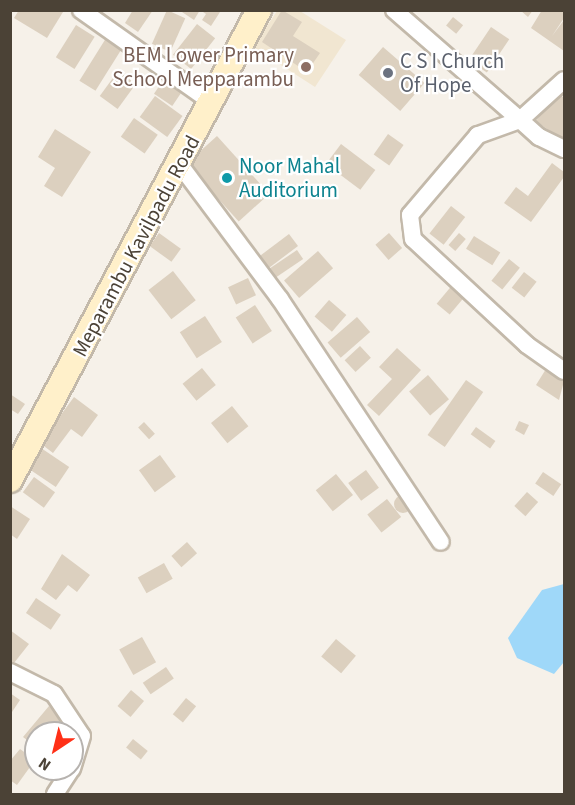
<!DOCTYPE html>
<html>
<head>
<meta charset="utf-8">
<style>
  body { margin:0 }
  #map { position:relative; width:575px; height:805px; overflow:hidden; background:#f6f1e9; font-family:"Source Sans 3",sans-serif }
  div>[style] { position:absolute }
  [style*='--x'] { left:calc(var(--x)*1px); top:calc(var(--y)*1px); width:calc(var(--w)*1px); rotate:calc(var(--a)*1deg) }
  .education>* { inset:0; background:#f1e6d1 }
  .water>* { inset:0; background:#9fd8f9 }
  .building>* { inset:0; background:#dcd0bf; transform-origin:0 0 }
  .round { border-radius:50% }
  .roads { filter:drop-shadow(2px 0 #c3b9aa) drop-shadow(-2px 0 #c3b9aa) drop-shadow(0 2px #c3b9aa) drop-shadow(0 -2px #c3b9aa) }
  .minor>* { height:16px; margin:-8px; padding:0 8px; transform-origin:8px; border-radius:8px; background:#fff }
  .secondary>* { height:24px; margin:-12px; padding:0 12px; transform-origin:12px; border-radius:12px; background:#fff0ca }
  .dots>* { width:16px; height:16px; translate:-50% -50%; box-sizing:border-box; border:3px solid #fff; border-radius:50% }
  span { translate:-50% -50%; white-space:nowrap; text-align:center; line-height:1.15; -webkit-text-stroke:4.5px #fff; paint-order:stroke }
  .education-label { font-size:21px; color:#785e54 }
  .right { translate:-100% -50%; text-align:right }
  .worship-label { font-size:21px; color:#5b616d }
  .left { translate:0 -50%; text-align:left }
  .culture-label { font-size:21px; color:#0d838f }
  .street-label { font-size:21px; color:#4b4236 }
  .frame { position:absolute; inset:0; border:12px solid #4b4236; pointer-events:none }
  .north { position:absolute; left:24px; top:721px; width:60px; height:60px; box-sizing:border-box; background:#fff; border:2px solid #b7b3af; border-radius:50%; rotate:215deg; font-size:16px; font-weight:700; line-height:24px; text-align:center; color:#4b4236 }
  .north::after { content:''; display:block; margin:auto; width:21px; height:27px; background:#ff3017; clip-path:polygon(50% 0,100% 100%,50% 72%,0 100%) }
</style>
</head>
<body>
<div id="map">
  <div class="education">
    <div style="clip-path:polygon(277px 11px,300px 11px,346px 40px,315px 87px,253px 47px)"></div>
  </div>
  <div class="water">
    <div style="clip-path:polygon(564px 584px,564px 662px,554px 674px,517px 658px,508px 638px,542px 590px)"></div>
  </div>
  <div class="building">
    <div style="clip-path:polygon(19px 10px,61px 10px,63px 12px,47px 38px,14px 18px)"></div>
    <div style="clip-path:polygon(133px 10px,153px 10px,138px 32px,125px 23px)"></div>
    <div style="left:167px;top:10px;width:20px;height:37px;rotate:24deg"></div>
    <div style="clip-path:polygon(179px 10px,200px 10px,194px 20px)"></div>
    <div style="clip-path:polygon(200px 10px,217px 10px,220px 12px,211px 26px,202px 20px,206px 14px)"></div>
    <div style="clip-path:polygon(282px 10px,302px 22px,293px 36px,320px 53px,307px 72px,262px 42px)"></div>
    <div style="clip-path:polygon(520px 10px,533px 10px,528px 17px)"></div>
    <div style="clip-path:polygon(542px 10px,564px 10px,564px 18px,552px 36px,564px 20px,564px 51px,531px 28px)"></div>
    <div style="left:453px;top:17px;width:13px;height:11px;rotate:39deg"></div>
    <div style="left:197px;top:24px;width:23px;height:39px;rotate:38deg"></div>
    <div style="left:76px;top:25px;width:22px;height:38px;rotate:32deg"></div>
    <div style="left:491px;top:27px;width:22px;height:40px;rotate:34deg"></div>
    <div style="left:108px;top:35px;width:19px;height:54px;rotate:32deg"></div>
    <div style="left:383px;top:47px;width:55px;height:37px;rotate:41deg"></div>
    <div style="left:118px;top:71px;width:22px;height:31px;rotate:36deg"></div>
    <div style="left:168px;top:73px;width:22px;height:25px;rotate:34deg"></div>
    <div style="clip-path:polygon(557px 92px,564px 98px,563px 141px,536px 121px)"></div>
    <div style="left:155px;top:96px;width:34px;height:26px;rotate:36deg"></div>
    <div style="left:134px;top:118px;width:29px;height:23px;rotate:35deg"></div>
    <div style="clip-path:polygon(55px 129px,91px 152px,62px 197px,44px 186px,55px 168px,38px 157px)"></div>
    <div style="left:388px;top:134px;width:19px;height:25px;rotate:35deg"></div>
    <div style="left:217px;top:136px;width:78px;height:41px;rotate:48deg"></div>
    <div style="left:341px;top:144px;width:43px;height:25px;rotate:37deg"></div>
    <div style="clip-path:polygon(552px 163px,564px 172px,564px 177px,531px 222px,504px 203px,516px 187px,528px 196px)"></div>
    <div style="left:444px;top:167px;width:15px;height:17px;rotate:37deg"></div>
    <div style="left:451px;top:206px;width:18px;height:35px;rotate:38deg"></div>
    <div style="left:159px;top:233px;width:27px;height:16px;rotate:36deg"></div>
    <div style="left:389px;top:233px;width:20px;height:18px;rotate:49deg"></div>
    <div style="left:459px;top:233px;width:9px;height:16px;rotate:41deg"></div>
    <div style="left:289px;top:234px;width:15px;height:39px;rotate:53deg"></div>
    <div style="left:474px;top:236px;width:31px;height:15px;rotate:32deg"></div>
    <div style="left:297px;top:250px;width:11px;height:33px;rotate:56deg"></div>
    <div style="left:318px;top:251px;width:23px;height:45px;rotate:49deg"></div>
    <div style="left:509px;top:259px;width:14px;height:28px;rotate:39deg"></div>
    <div style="left:173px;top:271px;width:37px;height:31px;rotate:52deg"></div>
    <div style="left:524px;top:272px;width:16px;height:20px;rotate:38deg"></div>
    <div style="left:248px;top:278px;width:19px;height:22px;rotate:65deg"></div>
    <div style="left:454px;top:283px;width:17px;height:27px;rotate:40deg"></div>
    <div style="left:329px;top:300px;width:23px;height:22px;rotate:41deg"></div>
    <div style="left:255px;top:305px;width:31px;height:23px;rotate:57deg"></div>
    <div style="left:205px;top:316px;width:31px;height:30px;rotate:57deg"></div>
    <div style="left:357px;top:317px;width:20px;height:39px;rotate:49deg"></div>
    <div style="left:360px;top:346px;width:16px;height:21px;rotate:47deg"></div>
    <div style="clip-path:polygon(397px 348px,421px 370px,379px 416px,367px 405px,392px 379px,379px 367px)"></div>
    <div style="left:202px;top:368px;width:22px;height:25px;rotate:51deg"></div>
    <div style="clip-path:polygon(546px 369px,564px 381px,559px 400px,536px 385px)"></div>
    <div style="left:428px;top:375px;width:32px;height:25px;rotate:49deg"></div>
    <div style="left:466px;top:380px;width:21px;height:67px;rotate:35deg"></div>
    <div style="clip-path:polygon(10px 394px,25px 404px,18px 414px,10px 409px)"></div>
    <div style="clip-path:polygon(74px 397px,98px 415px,82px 437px,71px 429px,53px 453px,40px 443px)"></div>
    <div style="left:232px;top:406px;width:26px;height:27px;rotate:51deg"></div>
    <div style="clip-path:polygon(519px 421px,529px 425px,524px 435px,515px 430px)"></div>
    <div style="left:144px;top:422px;width:16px;height:8px;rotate:47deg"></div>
    <div style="left:476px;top:427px;width:24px;height:9px;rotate:36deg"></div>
    <div style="left:41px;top:448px;width:34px;height:24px;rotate:34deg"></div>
    <div style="left:160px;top:455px;width:27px;height:26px;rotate:54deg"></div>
    <div style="left:366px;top:470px;width:22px;height:22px;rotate:54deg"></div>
    <div style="left:543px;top:472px;width:22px;height:14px;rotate:34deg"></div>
    <div style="left:336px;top:474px;width:27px;height:26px;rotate:51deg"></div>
    <div style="left:34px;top:477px;width:26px;height:19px;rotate:36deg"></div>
    <div style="left:527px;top:492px;width:15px;height:19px;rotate:42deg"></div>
    <div class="round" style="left:394px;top:495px;width:18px;height:18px"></div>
    <div style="left:387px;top:499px;width:23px;height:25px;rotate:52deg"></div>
    <div style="clip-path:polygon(10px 506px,30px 519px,17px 539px,10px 534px)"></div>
    <div style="left:187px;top:542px;width:15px;height:21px;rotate:48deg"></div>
    <div style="clip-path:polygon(62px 554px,90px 575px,77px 592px,68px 585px,56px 600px,41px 589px)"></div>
    <div style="left:164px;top:563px;width:18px;height:30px;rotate:61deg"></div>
    <div style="left:36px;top:598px;width:30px;height:18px;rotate:34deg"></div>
    <div style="clip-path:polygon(10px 630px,29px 644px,14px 663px,10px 661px)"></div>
    <div style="left:142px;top:637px;width:29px;height:26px;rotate:61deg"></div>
    <div style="left:336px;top:639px;width:26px;height:23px;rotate:40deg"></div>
    <div style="left:166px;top:667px;width:14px;height:28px;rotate:56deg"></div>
    <div style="left:131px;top:690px;width:17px;height:21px;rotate:40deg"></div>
    <div style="clip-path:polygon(10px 693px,20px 700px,10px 715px)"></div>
    <div style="left:186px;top:698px;width:13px;height:21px;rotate:39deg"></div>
    <div style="clip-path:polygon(49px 706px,63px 718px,50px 733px,36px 733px,36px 747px,23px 737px)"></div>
    <div style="left:133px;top:739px;width:19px;height:11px;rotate:39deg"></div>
    <div style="clip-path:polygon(20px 749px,35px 760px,17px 785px,10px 780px,10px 761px)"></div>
  </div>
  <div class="roads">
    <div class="minor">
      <div style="--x:81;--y:10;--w:161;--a:35.2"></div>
      <div style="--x:394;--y:10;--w:167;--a:41.1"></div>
      <div style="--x:520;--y:120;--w:59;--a:-42.3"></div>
      <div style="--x:564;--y:149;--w:28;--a:-154"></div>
      <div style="--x:539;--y:137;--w:25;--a:-138"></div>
      <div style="--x:520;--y:120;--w:45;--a:160.3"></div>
      <div style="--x:478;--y:135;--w:105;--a:130.4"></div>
      <div style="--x:410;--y:215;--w:24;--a:83"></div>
      <div style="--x:413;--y:239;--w:156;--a:42.9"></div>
      <div style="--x:527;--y:345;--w:45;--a:35.1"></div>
      <div style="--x:180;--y:165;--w:167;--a:53.3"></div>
      <div style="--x:280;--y:299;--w:291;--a:56.5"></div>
      <div style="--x:10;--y:672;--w:49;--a:26.6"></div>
      <div style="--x:54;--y:694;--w:50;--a:56.3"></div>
      <div style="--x:82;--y:736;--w:34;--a:107"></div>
      <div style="--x:55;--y:794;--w:30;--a:-57"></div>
    </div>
    <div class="secondary">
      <div style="--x:10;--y:480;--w:532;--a:-62.09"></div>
    </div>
  </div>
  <div class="dots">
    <div style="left:306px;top:67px;background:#8d6e63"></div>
    <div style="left:388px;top:73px;background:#6b7280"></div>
    <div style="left:227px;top:178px;background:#0f9aa8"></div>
  </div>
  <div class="education-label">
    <span class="right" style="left:294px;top:67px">BEM Lower Primary<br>School Mepparambu</span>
  </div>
  <div class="worship-label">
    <span class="left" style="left:400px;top:73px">C S I Church<br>Of Hope</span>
  </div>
  <div class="culture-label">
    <span class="left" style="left:239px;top:178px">Noor Mahal<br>Auditorium</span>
  </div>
  <div class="street-label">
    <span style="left:136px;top:246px;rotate:-62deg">Meparambu Kavilpadu Road</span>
  </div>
  <div class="frame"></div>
  <div class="north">N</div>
</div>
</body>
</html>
